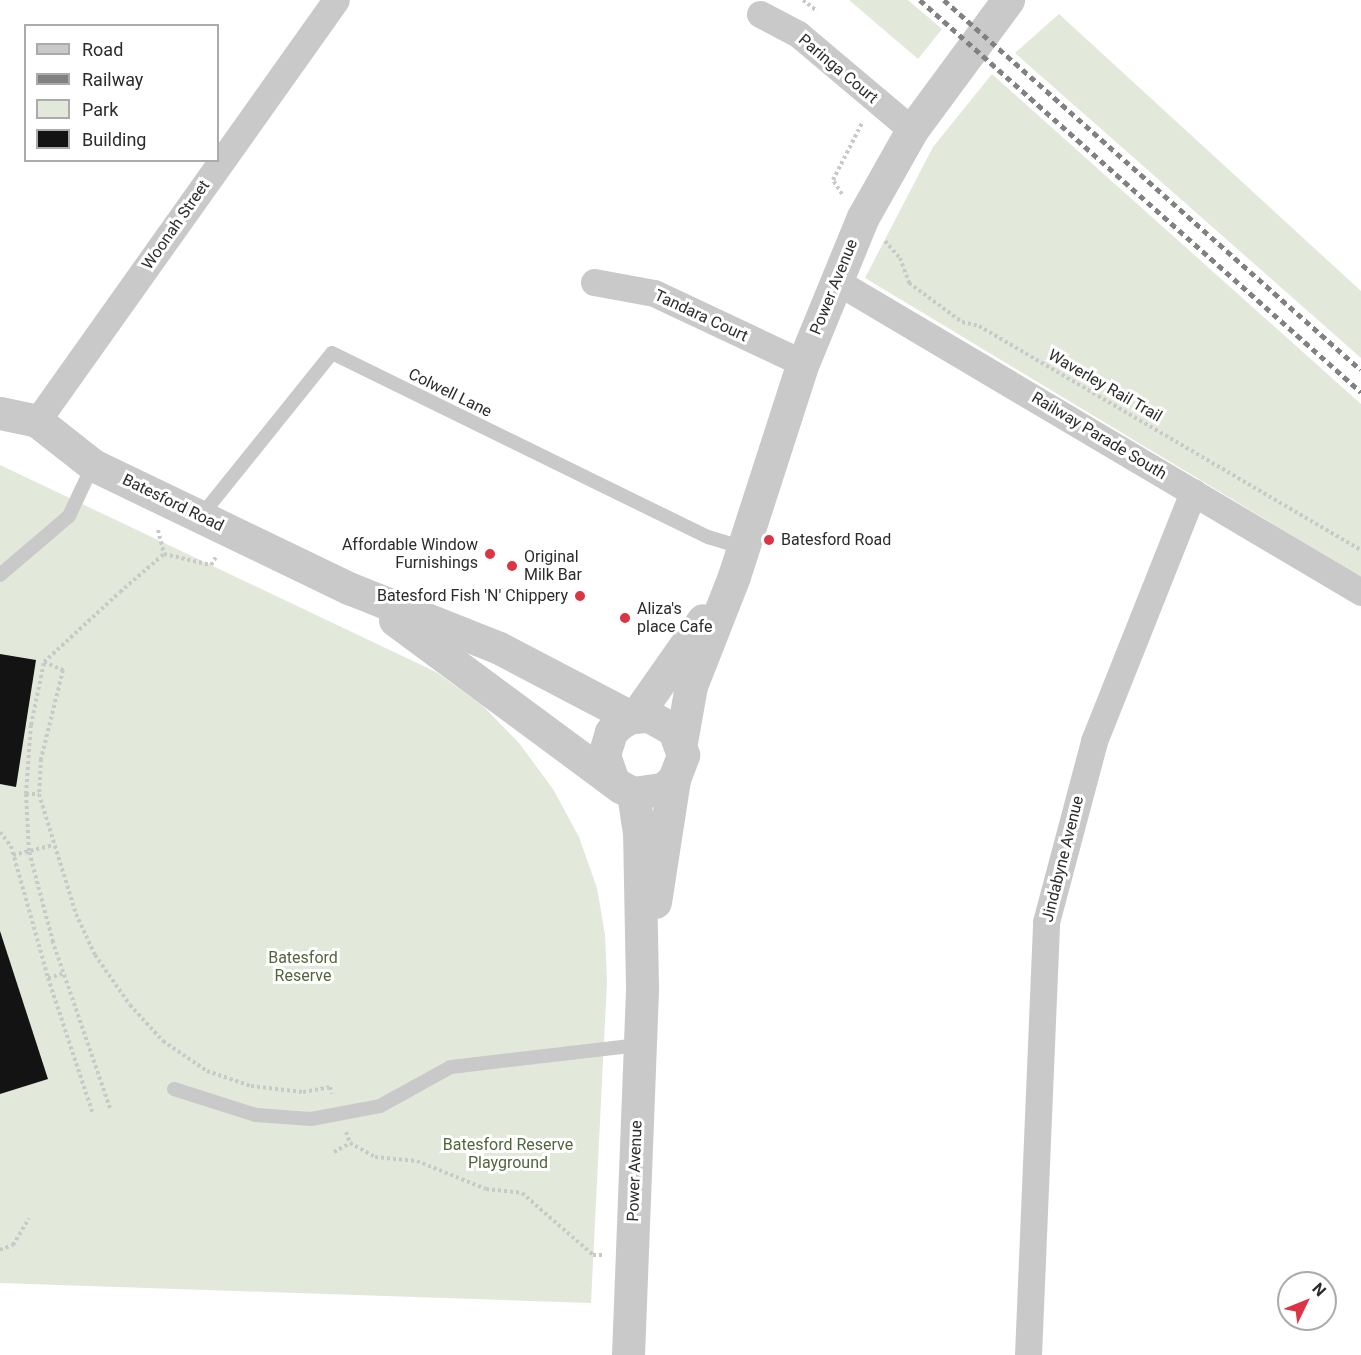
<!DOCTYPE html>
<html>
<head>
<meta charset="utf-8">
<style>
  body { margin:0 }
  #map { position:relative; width:1361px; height:1355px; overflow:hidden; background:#fff; font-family:Roboto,sans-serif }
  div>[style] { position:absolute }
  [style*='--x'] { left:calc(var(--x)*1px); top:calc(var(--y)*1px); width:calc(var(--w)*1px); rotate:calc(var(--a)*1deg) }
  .green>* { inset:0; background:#e2e9da }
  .building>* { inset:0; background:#131313 }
  .path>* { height:4px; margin-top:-2px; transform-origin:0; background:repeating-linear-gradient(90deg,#c9c9c9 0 3px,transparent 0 6px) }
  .service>* { height:14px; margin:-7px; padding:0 7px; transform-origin:7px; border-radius:7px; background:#c9c9c9 }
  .minor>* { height:27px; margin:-13.5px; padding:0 13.5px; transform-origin:13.5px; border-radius:13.5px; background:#c9c9c9 }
  .tertiary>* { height:33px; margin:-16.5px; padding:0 16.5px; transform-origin:16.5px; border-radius:16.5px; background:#c9c9c9 }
  .rail>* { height:4.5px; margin-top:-2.25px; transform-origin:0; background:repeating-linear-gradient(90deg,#818181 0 6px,transparent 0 10.5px) }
  .dots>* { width:16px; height:16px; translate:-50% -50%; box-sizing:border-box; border:3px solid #fff; border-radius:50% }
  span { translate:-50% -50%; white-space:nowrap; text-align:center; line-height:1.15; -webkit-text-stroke:6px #fff; paint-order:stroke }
  .street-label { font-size:16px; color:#2c2c2c }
  .poi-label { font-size:16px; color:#2c2c2c }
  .left { translate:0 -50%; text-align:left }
  .right { translate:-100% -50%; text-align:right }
  .park-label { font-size:16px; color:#50653c }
  .legend { position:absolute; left:24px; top:24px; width:195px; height:138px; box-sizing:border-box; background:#fff; border:2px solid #ababab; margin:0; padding:8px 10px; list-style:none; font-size:18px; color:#2c2c2c }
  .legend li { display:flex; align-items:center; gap:12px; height:30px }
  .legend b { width:30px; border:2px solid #ababab }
  .north { position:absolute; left:1277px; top:1271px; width:60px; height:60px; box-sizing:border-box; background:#fff; border:2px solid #ababab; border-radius:50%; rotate:47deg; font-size:16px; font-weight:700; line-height:24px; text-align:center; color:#2c2c2c }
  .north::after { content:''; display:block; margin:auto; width:21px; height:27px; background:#dd3443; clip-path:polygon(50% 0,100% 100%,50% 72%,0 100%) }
</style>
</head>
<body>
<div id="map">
  <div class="green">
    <div style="clip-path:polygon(849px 0,908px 0,942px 29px,918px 59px)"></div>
    <div style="clip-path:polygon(1059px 14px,1361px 291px,1361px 358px,1015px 53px)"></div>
    <div style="clip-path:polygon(992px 74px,1361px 404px,1361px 577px,865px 278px,933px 147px)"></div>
    <div style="clip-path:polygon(0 465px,436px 672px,482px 705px,519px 743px,553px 789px,579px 837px,597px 888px,605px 935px,607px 981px,591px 1303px,0 1283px)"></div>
  </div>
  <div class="building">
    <div style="clip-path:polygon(0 654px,36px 660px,16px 787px,0 784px)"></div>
    <div style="clip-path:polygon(0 931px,48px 1079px,0 1094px)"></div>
  </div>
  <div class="path">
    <div style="--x:803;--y:0;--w:18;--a:38"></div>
    <div style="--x:842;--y:194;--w:17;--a:-123"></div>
    <div style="--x:833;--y:180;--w:64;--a:-63"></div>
    <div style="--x:885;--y:241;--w:23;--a:49"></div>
    <div style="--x:900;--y:258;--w:27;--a:70"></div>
    <div style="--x:909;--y:283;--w:66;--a:36.3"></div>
    <div style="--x:962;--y:322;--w:17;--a:13"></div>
    <div style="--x:979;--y:326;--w:443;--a:30.4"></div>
    <div style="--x:158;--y:530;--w:25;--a:76"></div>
    <div style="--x:44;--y:662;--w:21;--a:23"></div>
    <div style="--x:63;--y:670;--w:92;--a:103.9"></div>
    <div style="--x:41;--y:759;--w:35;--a:93"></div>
    <div style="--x:39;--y:794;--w:126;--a:72.9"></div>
    <div style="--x:76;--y:914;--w:45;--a:65.1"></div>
    <div style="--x:95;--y:955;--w:61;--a:55"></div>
    <div style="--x:130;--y:1005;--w:49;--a:47.5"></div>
    <div style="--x:163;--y:1041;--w:53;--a:34.3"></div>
    <div style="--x:207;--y:1071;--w:46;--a:18.8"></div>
    <div style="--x:251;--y:1086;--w:52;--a:6.6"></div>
    <div style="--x:303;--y:1092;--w:27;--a:-10"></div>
    <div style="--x:330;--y:1087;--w:7;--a:74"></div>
    <div style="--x:26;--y:794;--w:13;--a:0"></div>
    <div style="--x:0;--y:832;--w:18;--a:52"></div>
    <div style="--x:11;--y:846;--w:137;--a:74.3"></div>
    <div style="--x:48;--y:978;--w:143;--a:71.7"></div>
    <div style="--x:13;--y:855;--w:42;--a:-13.7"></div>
    <div style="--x:48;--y:978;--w:18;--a:-16"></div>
    <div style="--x:110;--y:1108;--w:176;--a:-109"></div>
    <div style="--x:53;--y:942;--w:94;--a:-104.8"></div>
    <div style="--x:29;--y:851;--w:57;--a:-93"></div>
    <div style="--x:26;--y:794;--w:69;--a:-85.9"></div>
    <div style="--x:31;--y:725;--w:64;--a:-78.3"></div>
    <div style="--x:44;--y:662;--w:103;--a:-42.6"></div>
    <div style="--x:120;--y:592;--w:58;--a:-40.8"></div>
    <div style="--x:164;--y:554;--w:48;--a:13.2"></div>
    <div style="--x:211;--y:565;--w:9;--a:-58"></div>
    <div style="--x:346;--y:1132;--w:12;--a:70"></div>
    <div style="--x:350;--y:1143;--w:29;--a:29"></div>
    <div style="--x:375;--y:1157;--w:42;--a:5.4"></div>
    <div style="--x:417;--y:1161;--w:74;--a:22.1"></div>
    <div style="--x:486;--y:1189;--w:36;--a:6"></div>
    <div style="--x:522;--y:1193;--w:94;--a:41.1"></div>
    <div style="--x:593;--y:1255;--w:11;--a:0"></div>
    <div style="--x:334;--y:1152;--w:18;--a:-29"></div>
    <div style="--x:0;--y:1250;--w:14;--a:-21"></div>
    <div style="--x:13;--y:1245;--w:31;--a:-59"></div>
  </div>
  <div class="service">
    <div style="--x:201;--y:516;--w:209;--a:-51.2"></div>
    <div style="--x:332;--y:353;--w:419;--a:26.1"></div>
    <div style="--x:708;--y:537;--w:37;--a:17"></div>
    <div style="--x:0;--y:575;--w:91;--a:-40.5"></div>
    <div style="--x:69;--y:516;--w:56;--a:-64.8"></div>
    <div style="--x:174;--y:1089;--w:86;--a:17.6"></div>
    <div style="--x:256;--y:1115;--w:55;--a:4.2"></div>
    <div style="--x:311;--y:1119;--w:70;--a:-10.7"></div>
    <div style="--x:380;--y:1106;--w:81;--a:-28.8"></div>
    <div style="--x:451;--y:1067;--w:189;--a:-6.7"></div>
  </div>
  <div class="minor">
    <div style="--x:760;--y:14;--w:43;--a:27.8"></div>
    <div style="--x:798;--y:34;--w:149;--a:40.1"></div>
    <div style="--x:836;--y:281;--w:610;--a:30.64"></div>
    <div style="--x:594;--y:282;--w:61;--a:10.4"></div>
    <div style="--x:654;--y:293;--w:165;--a:25.2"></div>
    <div style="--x:37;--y:421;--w:516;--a:-54.62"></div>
    <div style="--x:1028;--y:1355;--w:433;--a:-87.6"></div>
    <div style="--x:1046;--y:922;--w:187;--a:-75.1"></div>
    <div style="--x:1094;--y:741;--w:268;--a:-68.3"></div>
  </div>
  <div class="tertiary">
    <div style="--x:0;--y:413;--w:38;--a:12"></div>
    <div style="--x:37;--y:421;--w:71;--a:38.2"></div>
    <div style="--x:93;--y:465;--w:286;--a:25.7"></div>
    <div style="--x:351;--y:589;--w:159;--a:21.7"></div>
    <div style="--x:499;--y:648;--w:149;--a:27.6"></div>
    <div style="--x:395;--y:620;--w:281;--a:36.5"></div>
    <div style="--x:621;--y:787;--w:13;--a:27"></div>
    <div style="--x:633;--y:793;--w:30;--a:-8"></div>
    <div style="--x:663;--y:789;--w:15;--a:-42"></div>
    <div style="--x:674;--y:779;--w:26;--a:-69"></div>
    <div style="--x:683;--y:755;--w:27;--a:-110"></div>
    <div style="--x:674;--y:730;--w:29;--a:-151"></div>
    <div style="--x:649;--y:716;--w:18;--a:177"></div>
    <div style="--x:631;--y:717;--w:13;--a:151"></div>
    <div style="--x:620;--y:723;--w:13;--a:135"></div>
    <div style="--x:611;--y:732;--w:24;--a:107"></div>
    <div style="--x:604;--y:755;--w:24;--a:71"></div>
    <div style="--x:635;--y:717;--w:118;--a:-55"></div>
    <div style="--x:681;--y:742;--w:57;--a:-79.9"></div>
    <div style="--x:691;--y:686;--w:118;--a:-68.6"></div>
    <div style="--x:734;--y:576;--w:224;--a:-72.1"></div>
    <div style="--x:803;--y:363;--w:158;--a:-67.7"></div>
    <div style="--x:863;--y:217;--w:100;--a:-60.6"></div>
    <div style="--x:912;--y:130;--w:162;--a:-53.6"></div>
    <div style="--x:655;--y:902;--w:124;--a:-81.2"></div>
    <div style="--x:628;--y:1355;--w:369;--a:-87.8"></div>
    <div style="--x:642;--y:986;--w:153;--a:-91.1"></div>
    <div style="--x:639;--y:833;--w:40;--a:-98.5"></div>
  </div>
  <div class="rail">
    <div style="--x:920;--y:0;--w:590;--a:41.63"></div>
    <div style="--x:944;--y:0;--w:557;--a:41.58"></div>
  </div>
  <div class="dots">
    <div style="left:769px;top:540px;background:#dd3443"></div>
    <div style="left:490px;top:554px;background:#dd3443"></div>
    <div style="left:512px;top:566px;background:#dd3443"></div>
    <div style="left:580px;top:596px;background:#dd3443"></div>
    <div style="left:625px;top:618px;background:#dd3443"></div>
  </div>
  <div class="street-label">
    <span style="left:838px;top:69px;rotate:40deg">Paringa Court</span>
    <span style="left:176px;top:225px;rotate:-55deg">Woonah Street</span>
    <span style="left:834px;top:287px;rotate:-68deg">Power Avenue</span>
    <span style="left:701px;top:316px;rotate:25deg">Tandara Court</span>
    <span style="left:1105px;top:386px;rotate:30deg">Waverley Rail Trail</span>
    <span style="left:450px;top:393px;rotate:26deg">Colwell Lane</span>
    <span style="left:1099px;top:436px;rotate:31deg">Railway Parade South</span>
    <span style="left:173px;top:503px;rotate:26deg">Batesford Road</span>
    <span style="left:1063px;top:859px;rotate:-76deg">Jindabyne Avenue</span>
    <span style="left:635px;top:1171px;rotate:-88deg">Power Avenue</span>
  </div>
  <div class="poi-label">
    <span class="left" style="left:781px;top:540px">Batesford Road</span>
    <span class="right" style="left:478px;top:554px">Affordable Window<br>Furnishings</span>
    <span class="left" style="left:524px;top:566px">Original<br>Milk Bar</span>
    <span class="right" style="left:568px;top:596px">Batesford Fish 'N' Chippery</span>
    <span class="left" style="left:637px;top:618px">Aliza's<br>place Cafe</span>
  </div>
  <div class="park-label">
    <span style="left:303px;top:967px">Batesford<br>Reserve</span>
    <span style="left:508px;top:1154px">Batesford Reserve<br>Playground</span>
  </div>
  <ul class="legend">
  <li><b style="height:8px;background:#c9c9c9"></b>Road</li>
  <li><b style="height:8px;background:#818181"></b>Railway</li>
  <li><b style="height:16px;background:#e2e9da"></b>Park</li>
  <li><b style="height:16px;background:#131313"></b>Building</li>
  </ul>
  <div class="north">N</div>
</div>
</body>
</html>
